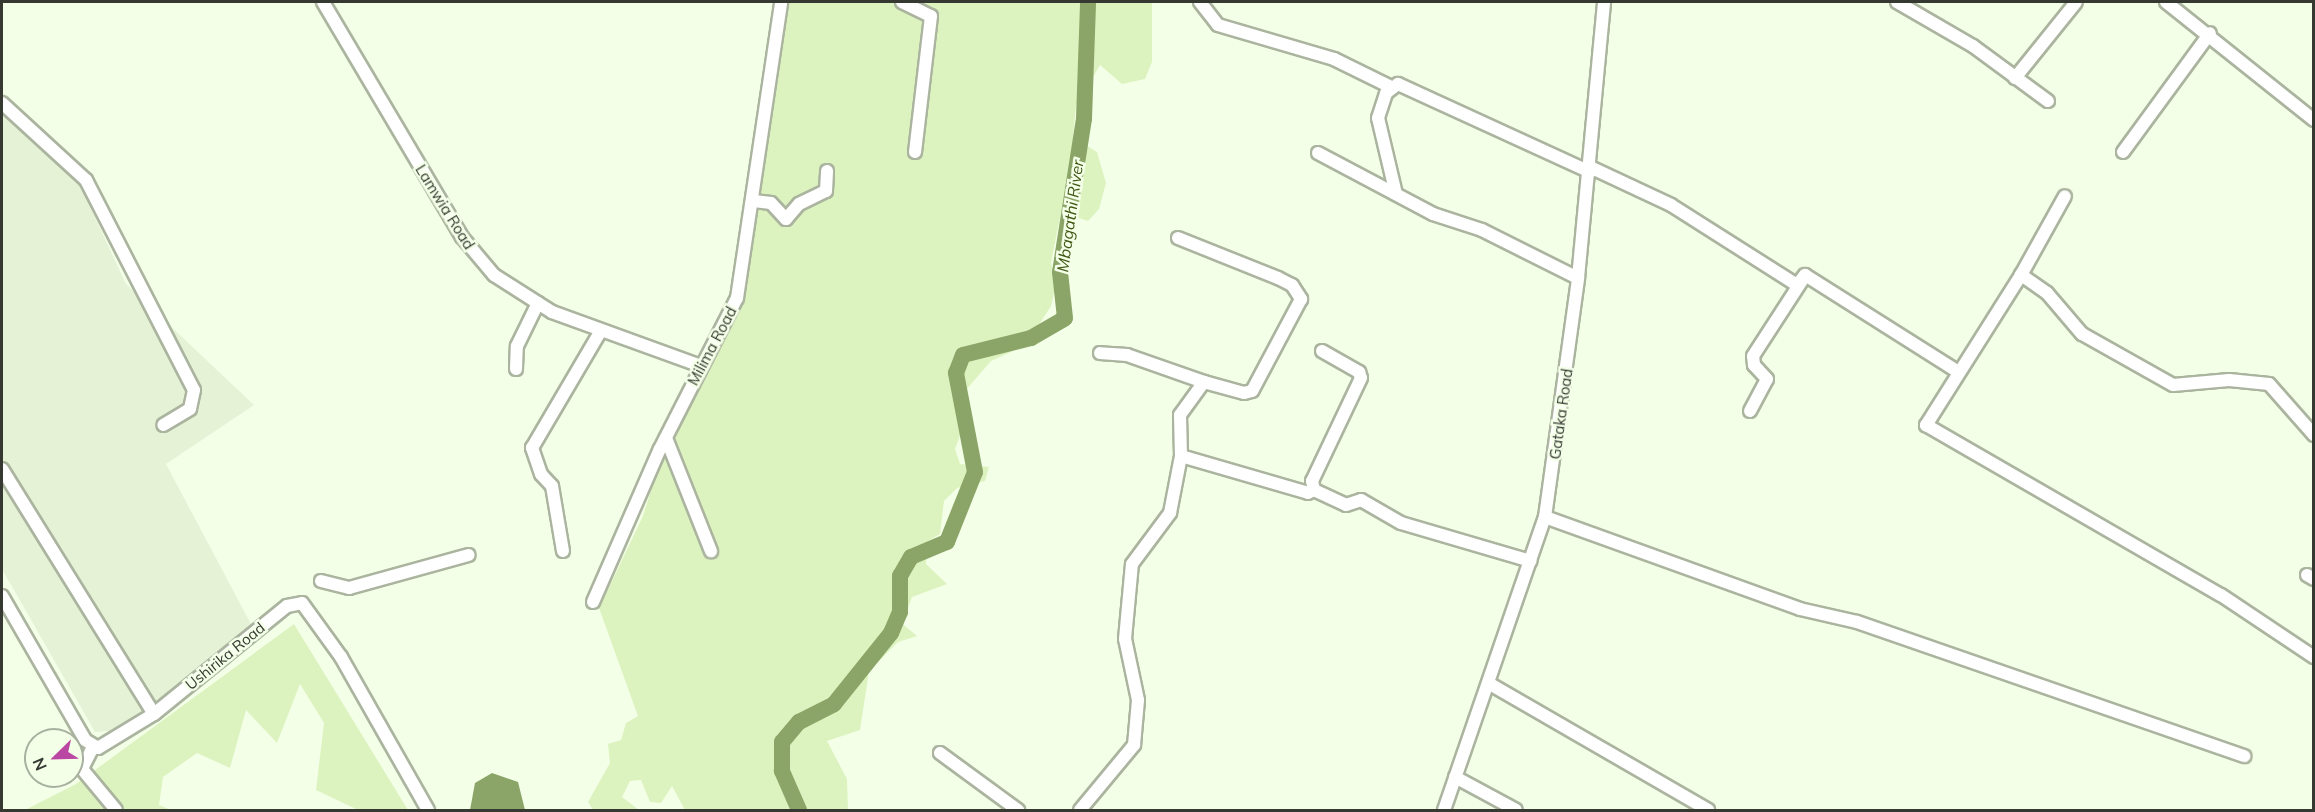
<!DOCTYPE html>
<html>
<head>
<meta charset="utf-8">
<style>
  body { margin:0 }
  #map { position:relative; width:2315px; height:812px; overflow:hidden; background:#f4ffe8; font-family:Mulish,sans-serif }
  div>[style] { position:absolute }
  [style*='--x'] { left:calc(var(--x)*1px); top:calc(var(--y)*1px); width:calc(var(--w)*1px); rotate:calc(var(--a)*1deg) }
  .built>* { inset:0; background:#e5f2d6 }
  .green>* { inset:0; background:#dcf3bf }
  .water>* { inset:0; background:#8ba568 }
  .river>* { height:16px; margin:-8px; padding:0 8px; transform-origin:8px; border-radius:8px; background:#8ba568 }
  .roads { filter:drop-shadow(2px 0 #abb49f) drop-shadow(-2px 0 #abb49f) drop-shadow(0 2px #abb49f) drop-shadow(0 -2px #abb49f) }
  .minor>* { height:12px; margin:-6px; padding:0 6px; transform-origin:6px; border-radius:6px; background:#fff }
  span { translate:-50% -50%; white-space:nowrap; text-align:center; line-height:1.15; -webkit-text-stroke:5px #f4ffe8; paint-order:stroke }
  .street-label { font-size:15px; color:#353931 }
  .water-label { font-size:16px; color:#3f5713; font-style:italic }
  .frame { position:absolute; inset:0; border:3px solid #353931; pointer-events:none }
  .north { position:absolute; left:24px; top:728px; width:60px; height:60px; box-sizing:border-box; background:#f4ffe8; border:2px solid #a8b09f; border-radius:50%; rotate:247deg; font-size:16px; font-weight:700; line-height:24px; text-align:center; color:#353931 }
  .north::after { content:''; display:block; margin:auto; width:21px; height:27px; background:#ba47a1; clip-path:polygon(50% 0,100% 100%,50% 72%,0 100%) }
</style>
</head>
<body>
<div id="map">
  <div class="built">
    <div style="clip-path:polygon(2px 111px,73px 170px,126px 284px,254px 405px,166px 464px,252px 626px,119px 730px,95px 732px,2px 569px)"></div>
  </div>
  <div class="green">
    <div style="clip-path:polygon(788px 2px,1152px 2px,1152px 62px,1145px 79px,1122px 84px,1100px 65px,1076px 106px,1073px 137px,1097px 152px,1106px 183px,1099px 209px,1088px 221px,1061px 212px,1051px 263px,1056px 285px,1051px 306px,1026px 345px,991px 361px,965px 391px,967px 416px,955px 449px,960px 464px,989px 467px,985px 481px,957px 488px,944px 501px,940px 534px,928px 541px,926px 564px,947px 584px,912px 597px,908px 608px,893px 616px,917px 636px,898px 642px,869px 671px,860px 730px,827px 741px,847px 779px,848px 810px,685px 810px,672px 786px,661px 803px,650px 802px,641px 780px,630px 781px,622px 797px,639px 810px,593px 810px,588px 802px,610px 763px,608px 744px,621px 740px,626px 723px,638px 716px,599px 608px,643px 516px,659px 464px,740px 311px)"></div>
    <div style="clip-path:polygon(294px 624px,408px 810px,358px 810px,316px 790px,324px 723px,300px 684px,277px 743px,246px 710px,230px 768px,197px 753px,163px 777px,159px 805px,171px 810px,25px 810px,76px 784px)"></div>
  </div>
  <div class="water">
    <div style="clip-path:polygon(492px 773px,518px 782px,525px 810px,470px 810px,475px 783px)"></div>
  </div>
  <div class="river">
    <div style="--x:799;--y:810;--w:43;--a:-113.6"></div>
    <div style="--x:782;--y:771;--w:29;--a:-90"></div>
    <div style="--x:782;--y:742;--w:26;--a:-50"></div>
    <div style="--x:799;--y:722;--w:39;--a:-27"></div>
    <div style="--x:834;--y:704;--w:91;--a:-51.2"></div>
    <div style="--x:891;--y:633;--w:23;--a:-67"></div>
    <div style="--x:900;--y:612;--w:36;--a:-90"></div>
    <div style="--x:900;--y:576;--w:22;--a:-60"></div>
    <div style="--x:911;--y:557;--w:39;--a:-23"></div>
    <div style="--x:947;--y:542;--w:75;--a:-68.2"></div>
    <div style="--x:975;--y:472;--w:101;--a:-100.9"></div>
    <div style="--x:956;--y:373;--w:19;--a:-69"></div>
    <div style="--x:963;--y:355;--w:70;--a:-14"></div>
    <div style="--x:1031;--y:338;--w:39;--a:-30"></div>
    <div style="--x:1065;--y:318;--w:46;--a:-96.2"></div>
    <div style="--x:1060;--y:272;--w:155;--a:-81.1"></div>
    <div style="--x:1084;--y:119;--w:117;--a:-88"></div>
  </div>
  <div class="roads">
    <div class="minor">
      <div style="--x:323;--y:2;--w:273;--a:59.4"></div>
      <div style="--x:462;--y:237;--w:50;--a:49.9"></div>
      <div style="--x:494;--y:275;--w:69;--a:32.5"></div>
      <div style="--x:552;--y:312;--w:158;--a:19.9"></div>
      <div style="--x:902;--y:2;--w:32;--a:26"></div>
      <div style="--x:931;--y:16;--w:137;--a:96.7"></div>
      <div style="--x:1200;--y:2;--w:29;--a:52"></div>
      <div style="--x:1218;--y:25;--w:121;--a:16.3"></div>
      <div style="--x:1334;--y:59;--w:64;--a:26.2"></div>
      <div style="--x:1897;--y:2;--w:88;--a:30.1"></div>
      <div style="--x:1973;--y:46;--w:93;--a:36.3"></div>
      <div style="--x:2166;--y:2;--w:189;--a:38.6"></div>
      <div style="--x:2015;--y:78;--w:97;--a:-51.2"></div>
      <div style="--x:2;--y:103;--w:114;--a:42.5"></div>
      <div style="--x:86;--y:180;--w:236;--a:62.8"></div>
      <div style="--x:194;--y:390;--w:19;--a:102"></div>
      <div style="--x:190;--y:409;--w:31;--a:149"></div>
      <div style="--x:2123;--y:152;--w:147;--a:-53.8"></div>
      <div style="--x:1318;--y:153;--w:130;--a:27.9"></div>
      <div style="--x:1433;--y:214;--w:52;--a:18.1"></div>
      <div style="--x:1482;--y:230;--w:107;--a:26.6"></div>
      <div style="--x:1590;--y:167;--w:89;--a:25.1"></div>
      <div style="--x:1671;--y:205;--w:149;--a:32.4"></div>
      <div style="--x:1797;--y:285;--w:13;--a:-51"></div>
      <div style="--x:1805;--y:275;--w:180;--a:32.3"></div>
      <div style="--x:1396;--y:194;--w:78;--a:-103.3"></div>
      <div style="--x:1378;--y:118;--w:26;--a:-72"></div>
      <div style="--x:1386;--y:93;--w:15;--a:-37"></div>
      <div style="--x:1398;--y:84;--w:211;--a:24.6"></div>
      <div style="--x:754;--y:201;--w:17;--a:7"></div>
      <div style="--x:771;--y:203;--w:22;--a:47"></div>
      <div style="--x:786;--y:219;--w:20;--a:-49"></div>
      <div style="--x:799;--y:204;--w:30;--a:-26"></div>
      <div style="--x:826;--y:191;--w:20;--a:-87"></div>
      <div style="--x:1178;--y:238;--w:108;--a:21.8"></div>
      <div style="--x:1278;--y:278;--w:16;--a:27"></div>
      <div style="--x:1292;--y:285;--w:17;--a:57"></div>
      <div style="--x:1301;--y:299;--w:104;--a:118"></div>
      <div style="--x:1252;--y:391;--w:8;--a:166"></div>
      <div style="--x:1244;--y:393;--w:41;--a:-164.6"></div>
      <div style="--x:2021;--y:275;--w:90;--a:-60.9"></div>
      <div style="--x:1322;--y:351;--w:43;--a:29.6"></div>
      <div style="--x:1359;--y:372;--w:6;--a:72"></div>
      <div style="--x:1361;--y:378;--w:114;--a:115.4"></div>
      <div style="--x:1312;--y:481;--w:9;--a:77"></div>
      <div style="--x:1314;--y:490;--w:35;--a:25"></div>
      <div style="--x:1346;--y:505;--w:16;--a:-18"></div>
      <div style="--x:1361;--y:500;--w:46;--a:29.9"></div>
      <div style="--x:1401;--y:523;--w:135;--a:16.3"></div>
      <div style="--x:516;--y:369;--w:23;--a:-88"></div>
      <div style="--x:517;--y:346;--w:48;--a:-64"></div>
      <div style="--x:1750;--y:411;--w:36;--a:-62"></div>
      <div style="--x:1767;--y:379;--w:19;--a:-133"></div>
      <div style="--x:1754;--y:365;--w:9;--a:-96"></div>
      <div style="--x:1753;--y:356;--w:92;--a:-57"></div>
      <div style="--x:2314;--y:435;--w:68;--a:-131.4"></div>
      <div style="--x:2269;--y:384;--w:40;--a:-174.3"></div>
      <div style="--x:2229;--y:380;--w:56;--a:174.9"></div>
      <div style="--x:2173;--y:385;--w:104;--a:-150.7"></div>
      <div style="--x:2082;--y:334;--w:54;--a:-130.5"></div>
      <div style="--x:2047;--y:293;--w:32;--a:-145"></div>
      <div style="--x:2021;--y:275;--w:178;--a:122.3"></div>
      <div style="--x:1926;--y:425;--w:340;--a:30"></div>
      <div style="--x:2221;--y:595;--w:112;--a:33.7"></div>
      <div style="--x:666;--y:438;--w:122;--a:68.3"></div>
      <div style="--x:1181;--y:456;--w:132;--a:16.2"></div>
      <div style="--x:1308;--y:493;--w:7;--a:-27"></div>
      <div style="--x:2;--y:469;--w:288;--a:58.2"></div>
      <div style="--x:1545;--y:517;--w:271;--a:19.8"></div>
      <div style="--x:1800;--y:609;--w:58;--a:12.8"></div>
      <div style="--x:1857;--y:622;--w:410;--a:19.1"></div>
      <div style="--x:563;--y:551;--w:66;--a:-99.6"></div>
      <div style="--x:552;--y:486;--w:16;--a:-133"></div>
      <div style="--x:541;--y:474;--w:28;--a:-109"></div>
      <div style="--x:532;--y:448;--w:134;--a:-59.6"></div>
      <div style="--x:2307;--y:575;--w:8;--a:30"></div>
      <div style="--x:321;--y:581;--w:29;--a:14"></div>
      <div style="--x:349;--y:588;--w:124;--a:-15.4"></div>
      <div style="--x:2;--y:596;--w:166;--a:60"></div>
      <div style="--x:85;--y:740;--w:15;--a:32"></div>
      <div style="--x:98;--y:748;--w:66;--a:-31.3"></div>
      <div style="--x:154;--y:714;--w:171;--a:-39.1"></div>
      <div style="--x:287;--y:606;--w:15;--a:-11"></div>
      <div style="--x:302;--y:603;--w:67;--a:54.2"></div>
      <div style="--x:341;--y:657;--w:176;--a:60.4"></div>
      <div style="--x:593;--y:602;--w:167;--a:-66.4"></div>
      <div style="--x:660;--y:449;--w:169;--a:-63"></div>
      <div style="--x:737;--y:298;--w:299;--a:-81.5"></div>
      <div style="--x:1490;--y:684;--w:252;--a:30"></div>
      <div style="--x:93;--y:747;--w:25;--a:117"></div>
      <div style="--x:82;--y:769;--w:53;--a:50.3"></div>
      <div style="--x:940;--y:753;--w:97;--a:36.2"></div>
      <div style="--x:1455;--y:777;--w:69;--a:28.4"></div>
      <div style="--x:1080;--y:810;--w:85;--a:-50.3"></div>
      <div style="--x:1134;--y:745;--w:45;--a:-84.9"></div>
      <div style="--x:1138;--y:700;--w:62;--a:-102"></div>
      <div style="--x:1125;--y:639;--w:75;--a:-84.7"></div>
      <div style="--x:1132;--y:564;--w:64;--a:-53.3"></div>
      <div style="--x:1170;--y:513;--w:58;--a:-79.1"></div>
      <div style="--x:1181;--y:456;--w:41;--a:-91.4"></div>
      <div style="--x:1180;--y:415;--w:41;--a:-54"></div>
      <div style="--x:1204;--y:382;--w:82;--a:-160.7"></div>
      <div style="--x:1127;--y:355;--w:27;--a:-176"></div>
      <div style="--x:1444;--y:810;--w:310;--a:-71"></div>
      <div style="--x:1545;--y:517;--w:241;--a:-82.1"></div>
      <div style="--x:1578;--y:278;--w:277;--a:-84.6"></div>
    </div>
  </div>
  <div class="street-label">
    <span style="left:445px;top:207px;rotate:58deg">Lamwia Road</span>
    <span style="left:712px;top:346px;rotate:-62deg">Milima Road</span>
    <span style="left:1561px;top:414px;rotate:-82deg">Gataka Road</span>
    <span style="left:225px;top:656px;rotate:-39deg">Ushirika Road</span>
  </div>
  <div class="water-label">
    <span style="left:1070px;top:216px;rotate:-82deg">Mbagathi River</span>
  </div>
  <div class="frame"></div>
  <div class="north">N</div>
</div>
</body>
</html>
